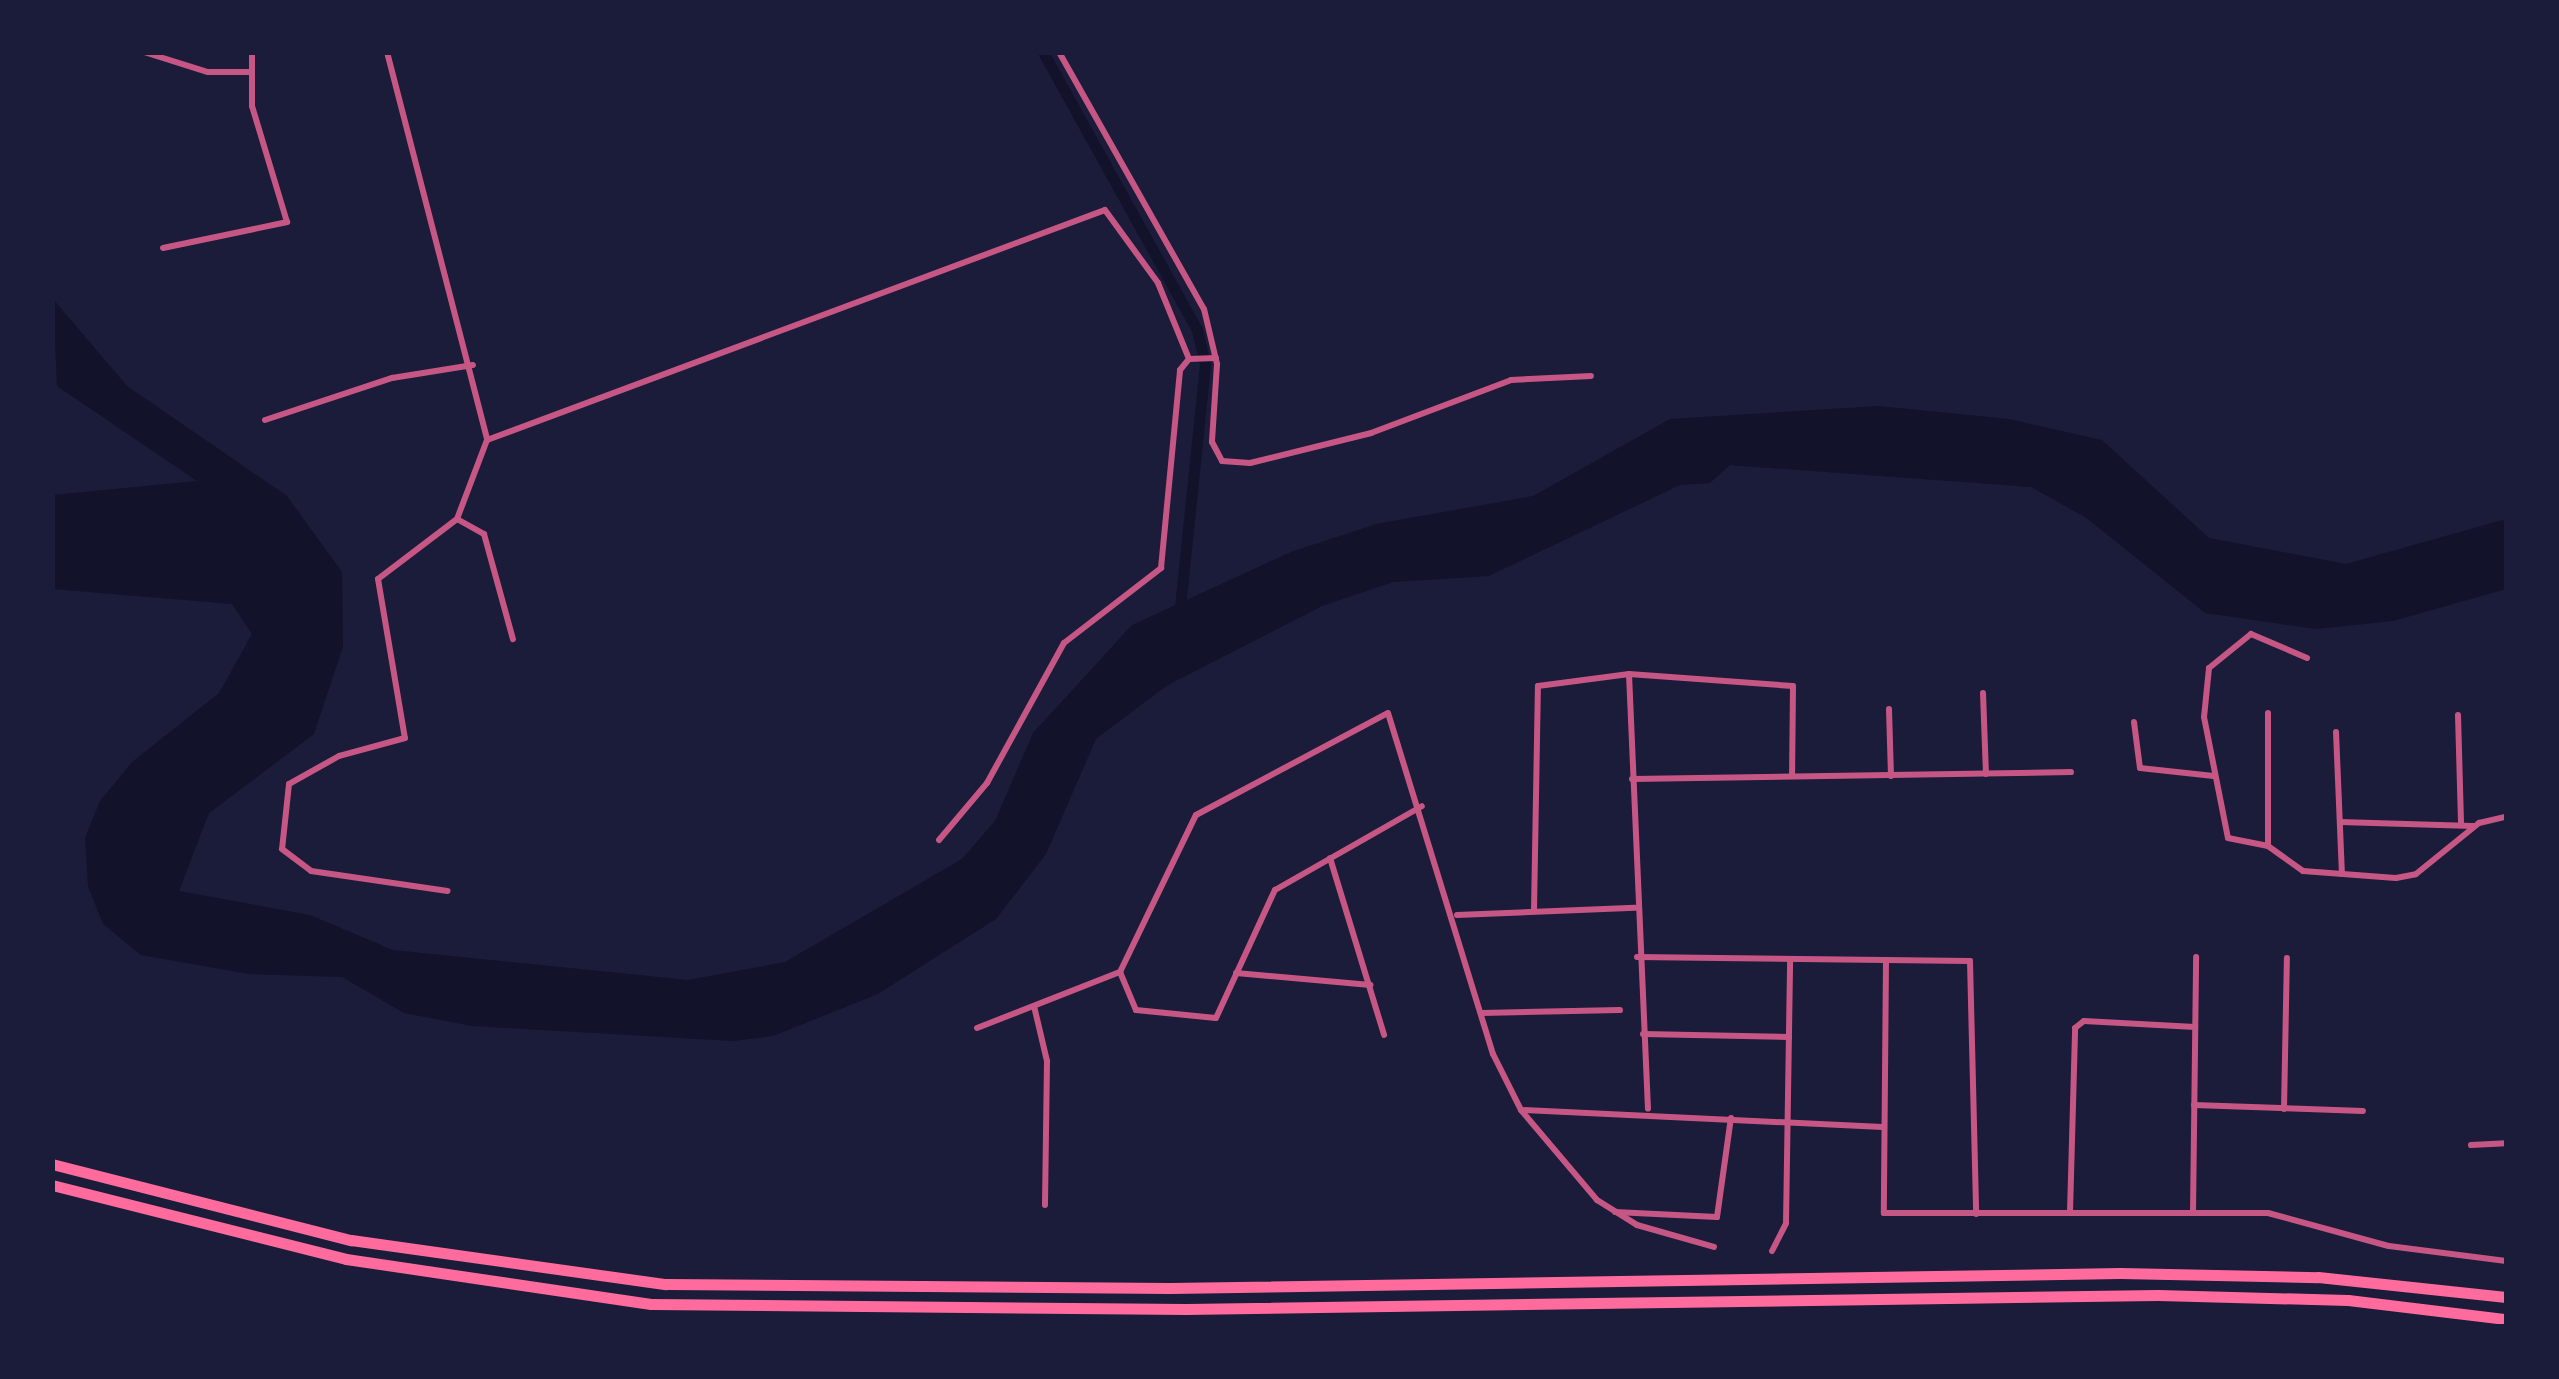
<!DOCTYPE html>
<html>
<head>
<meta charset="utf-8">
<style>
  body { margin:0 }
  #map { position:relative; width:2559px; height:1379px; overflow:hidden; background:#1b1b3a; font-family:Cabin,sans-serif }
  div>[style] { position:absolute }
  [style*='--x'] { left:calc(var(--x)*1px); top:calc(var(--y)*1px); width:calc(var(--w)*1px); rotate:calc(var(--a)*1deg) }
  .water>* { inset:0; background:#12122b }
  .canal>* { height:11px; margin:-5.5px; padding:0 5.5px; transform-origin:5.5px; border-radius:5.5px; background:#12122b }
  .minor>* { height:6px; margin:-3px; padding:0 3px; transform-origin:3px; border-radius:3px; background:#c65784 }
  .motorway>* { height:11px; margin:-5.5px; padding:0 5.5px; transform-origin:5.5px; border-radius:5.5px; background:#ff6b9d }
  span { translate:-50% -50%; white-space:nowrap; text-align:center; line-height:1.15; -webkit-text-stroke:10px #1b1b3a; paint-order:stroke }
  .frame { position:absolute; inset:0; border:55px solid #1b1b3a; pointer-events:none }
</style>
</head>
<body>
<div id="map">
  <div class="water">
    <div style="clip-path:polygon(53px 299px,127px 386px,287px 496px,342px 572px,343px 647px,314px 734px,209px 813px,179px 891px,310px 915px,393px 950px,688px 980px,785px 962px,962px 859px,995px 821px,1033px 733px,1132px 625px,1291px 552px,1376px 524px,1533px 496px,1670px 419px,1878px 406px,2009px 419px,2102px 440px,2209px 538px,2346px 564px,2506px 519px,2506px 589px,2393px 621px,2316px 629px,2205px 613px,2085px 517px,2031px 487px,1730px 465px,1710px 483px,1680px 485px,1489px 576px,1393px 582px,1322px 606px,1166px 686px,1096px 739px,1046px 854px,996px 919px,878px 994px,773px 1036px,733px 1041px,472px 1026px,404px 1013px,342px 977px,249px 974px,141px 955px,103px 924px,88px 886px,85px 838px,100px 801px,132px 762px,219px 693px,252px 634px,232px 604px,53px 589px,53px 495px,197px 481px,57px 386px)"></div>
  </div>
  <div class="canal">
    <div style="--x:1043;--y:52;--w:318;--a:61"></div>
    <div style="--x:1197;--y:330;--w:36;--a:77"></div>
    <div style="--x:1205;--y:365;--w:252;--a:95.9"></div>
  </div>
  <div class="minor">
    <div style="--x:144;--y:52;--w:67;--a:17.4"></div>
    <div style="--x:208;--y:72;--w:42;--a:0"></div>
    <div style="--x:387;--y:52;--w:401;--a:75.5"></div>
    <div style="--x:487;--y:440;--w:85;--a:110.8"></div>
    <div style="--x:457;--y:519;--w:99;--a:142.8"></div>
    <div style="--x:378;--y:579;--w:161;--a:80.4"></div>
    <div style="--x:405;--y:738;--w:68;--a:164.7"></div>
    <div style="--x:339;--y:756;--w:57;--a:150.8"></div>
    <div style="--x:289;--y:784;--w:65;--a:96.1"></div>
    <div style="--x:282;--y:849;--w:36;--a:37"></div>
    <div style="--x:311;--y:871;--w:138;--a:8.3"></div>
    <div style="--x:1059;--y:52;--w:295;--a:60.6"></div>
    <div style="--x:1204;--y:309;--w:57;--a:76.7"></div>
    <div style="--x:1217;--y:364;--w:78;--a:93.7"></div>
    <div style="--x:1212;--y:442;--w:21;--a:62"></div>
    <div style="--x:1222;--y:461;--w:28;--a:4"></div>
    <div style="--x:1250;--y:463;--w:125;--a:-13.9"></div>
    <div style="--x:1371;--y:433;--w:150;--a:-20.7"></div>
    <div style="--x:1511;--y:380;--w:80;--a:-2.9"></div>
    <div style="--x:163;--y:248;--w:127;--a:-11.8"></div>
    <div style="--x:287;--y:222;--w:121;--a:-106.8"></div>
    <div style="--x:252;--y:106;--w:54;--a:-90"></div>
    <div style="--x:265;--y:420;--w:134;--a:-18.3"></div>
    <div style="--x:392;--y:378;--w:82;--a:-9.1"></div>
    <div style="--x:487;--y:440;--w:659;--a:-20.41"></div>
    <div style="--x:1105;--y:210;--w:90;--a:54"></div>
    <div style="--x:1158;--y:283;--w:82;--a:67.8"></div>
    <div style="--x:457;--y:519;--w:31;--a:29"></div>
    <div style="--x:484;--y:534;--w:109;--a:74.6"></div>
    <div style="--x:2307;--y:658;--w:61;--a:-156.8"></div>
    <div style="--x:2251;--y:634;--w:54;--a:141"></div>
    <div style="--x:2209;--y:668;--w:49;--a:95.8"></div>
    <div style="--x:2204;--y:717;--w:123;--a:78.8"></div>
    <div style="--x:2228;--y:838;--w:41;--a:11.3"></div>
    <div style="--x:2268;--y:846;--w:43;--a:35.5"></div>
    <div style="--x:2303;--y:871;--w:93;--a:4.3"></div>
    <div style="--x:2396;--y:878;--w:20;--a:-11"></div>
    <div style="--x:2416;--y:874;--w:81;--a:-39"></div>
    <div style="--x:2479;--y:823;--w:28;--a:-13"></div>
    <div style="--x:1629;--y:674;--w:435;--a:87.5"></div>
    <div style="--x:1983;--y:693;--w:81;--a:87.9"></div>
    <div style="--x:1889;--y:709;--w:67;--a:88.3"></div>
    <div style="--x:2458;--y:715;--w:109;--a:88.4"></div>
    <div style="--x:2134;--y:722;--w:46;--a:82.6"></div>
    <div style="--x:2140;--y:768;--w:74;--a:6.2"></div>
    <div style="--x:2336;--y:732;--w:142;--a:87.6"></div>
    <div style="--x:1632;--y:779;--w:439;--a:-0.9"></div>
    <div style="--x:2340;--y:822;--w:133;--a:1.7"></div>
    <div style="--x:939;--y:840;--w:75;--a:-49.9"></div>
    <div style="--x:987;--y:783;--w:160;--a:-61.2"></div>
    <div style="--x:1064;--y:643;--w:123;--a:-37.7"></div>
    <div style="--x:1161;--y:568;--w:199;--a:-84.5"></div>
    <div style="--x:1180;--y:370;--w:14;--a:-51"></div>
    <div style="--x:1189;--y:359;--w:27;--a:-2"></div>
    <div style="--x:2268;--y:846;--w:133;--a:-90"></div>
    <div style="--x:1330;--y:858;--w:185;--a:73"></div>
    <div style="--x:1534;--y:911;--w:225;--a:-89"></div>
    <div style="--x:1538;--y:686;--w:92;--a:-7.5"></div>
    <div style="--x:1629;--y:674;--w:164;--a:4.2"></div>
    <div style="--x:1793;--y:686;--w:90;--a:90.6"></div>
    <div style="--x:1457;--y:915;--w:178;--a:-2.3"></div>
    <div style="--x:1637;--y:957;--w:333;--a:0.7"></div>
    <div style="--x:1970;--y:961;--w:253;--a:88.6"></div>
    <div style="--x:1886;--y:960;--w:253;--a:90.5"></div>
    <div style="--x:1884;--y:1213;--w:384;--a:0"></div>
    <div style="--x:2268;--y:1213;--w:125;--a:15.3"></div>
    <div style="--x:2389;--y:1246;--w:118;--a:7.3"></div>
    <div style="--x:1120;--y:972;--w:174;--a:-64.2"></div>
    <div style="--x:1196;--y:815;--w:217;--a:-28"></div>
    <div style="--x:1388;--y:713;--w:357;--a:72.9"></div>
    <div style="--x:1493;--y:1054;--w:63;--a:63.4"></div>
    <div style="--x:1521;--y:1110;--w:118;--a:49.8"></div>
    <div style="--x:1597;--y:1200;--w:47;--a:32"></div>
    <div style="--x:1637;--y:1225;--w:80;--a:15.9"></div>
    <div style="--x:1120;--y:972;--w:41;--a:67.2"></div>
    <div style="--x:1136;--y:1010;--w:80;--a:5.7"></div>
    <div style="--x:1216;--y:1018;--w:141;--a:-65.3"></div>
    <div style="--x:1275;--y:890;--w:169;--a:-29.7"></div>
    <div style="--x:1236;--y:973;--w:135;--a:5.1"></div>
    <div style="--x:1034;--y:1006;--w:57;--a:76.7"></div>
    <div style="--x:1047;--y:1061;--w:144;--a:90.8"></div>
    <div style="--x:1482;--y:1013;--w:138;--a:-1.2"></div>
    <div style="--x:977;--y:1028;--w:154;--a:-21.4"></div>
    <div style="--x:1643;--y:1034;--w:146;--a:1.2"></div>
    <div style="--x:2194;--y:1105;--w:169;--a:2"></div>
    <div style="--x:2284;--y:1109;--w:151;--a:-88.9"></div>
    <div style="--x:1522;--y:1110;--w:361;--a:2.7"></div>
    <div style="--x:2471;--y:1145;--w:35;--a:-3"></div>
    <div style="--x:1615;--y:1212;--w:102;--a:2.8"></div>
    <div style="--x:1717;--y:1217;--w:100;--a:-82"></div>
    <div style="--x:2070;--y:1212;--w:184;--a:-88.4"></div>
    <div style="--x:2075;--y:1028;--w:11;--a:-38"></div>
    <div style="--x:2084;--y:1021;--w:111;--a:3.1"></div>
    <div style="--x:2193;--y:1213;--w:256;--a:-89.3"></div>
    <div style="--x:1772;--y:1251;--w:31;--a:-63"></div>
    <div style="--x:1786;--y:1223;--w:263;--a:-89.1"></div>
  </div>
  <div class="motorway">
    <div style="--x:52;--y:1164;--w:309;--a:14.3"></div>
    <div style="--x:351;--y:1240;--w:318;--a:8"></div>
    <div style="--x:666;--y:1284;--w:504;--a:0.45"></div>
    <div style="--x:1170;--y:1288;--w:950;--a:-0.9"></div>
    <div style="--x:2120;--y:1273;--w:198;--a:1.2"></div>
    <div style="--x:2318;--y:1277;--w:189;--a:6.1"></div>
    <div style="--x:52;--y:1185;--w:303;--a:14.1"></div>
    <div style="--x:346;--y:1259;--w:308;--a:8.4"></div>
    <div style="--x:651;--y:1304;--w:535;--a:0.54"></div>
    <div style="--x:1186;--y:1309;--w:972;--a:-0.83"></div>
    <div style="--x:2158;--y:1295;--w:190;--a:1.5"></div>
    <div style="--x:2348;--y:1300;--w:159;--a:6.9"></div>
  </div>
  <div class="frame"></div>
</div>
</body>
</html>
